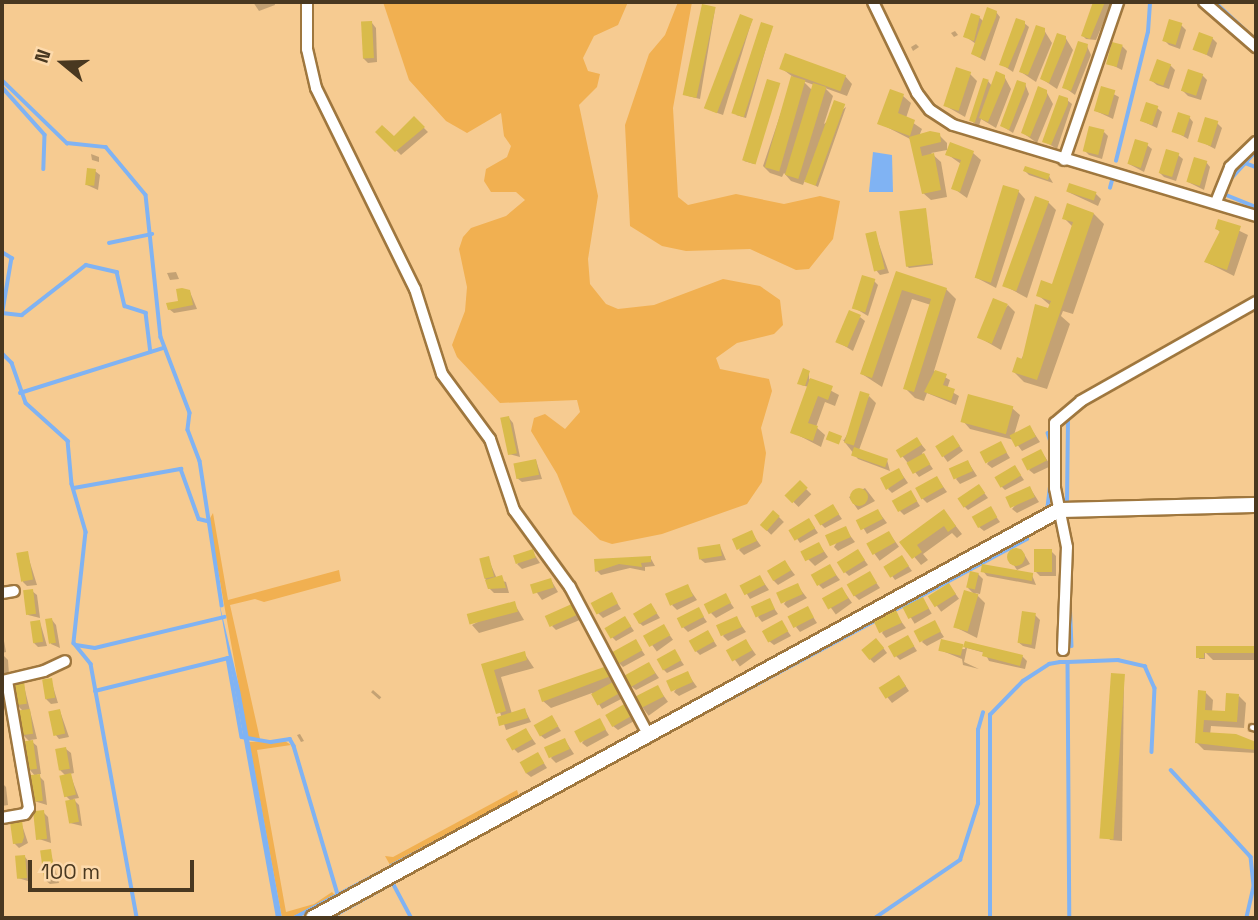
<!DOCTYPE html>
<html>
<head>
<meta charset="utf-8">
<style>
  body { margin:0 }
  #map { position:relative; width:1258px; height:920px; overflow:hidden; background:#f6cb91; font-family:"Space Grotesk",sans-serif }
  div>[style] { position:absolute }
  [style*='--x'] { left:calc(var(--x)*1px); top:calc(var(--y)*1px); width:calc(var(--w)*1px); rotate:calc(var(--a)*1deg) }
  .green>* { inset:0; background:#f1b051 }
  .water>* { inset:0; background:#80b3f3 }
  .shadow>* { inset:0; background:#0003; transform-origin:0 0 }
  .stream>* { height:3.5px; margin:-1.75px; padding:0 1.75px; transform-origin:1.75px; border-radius:1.75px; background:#80b3f3 }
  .building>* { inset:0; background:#d9bb4b; transform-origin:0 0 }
  .round { border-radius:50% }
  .roads { filter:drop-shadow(2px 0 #9f773e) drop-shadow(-2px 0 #9f773e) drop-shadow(0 2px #9f773e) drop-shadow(0 -2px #9f773e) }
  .service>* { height:5px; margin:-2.5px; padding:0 2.5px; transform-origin:2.5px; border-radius:2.5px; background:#fff }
  .minor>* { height:10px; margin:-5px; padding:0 5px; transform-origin:5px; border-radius:5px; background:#fff }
  .tertiary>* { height:14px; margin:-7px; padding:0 7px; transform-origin:7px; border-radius:7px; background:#fff }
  span { translate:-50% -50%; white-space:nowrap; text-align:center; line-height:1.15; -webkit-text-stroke:5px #fddaac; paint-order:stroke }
  .frame { position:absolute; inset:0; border:4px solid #493820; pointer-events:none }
  .north { position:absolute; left:28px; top:28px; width:70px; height:70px; -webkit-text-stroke:5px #fddaac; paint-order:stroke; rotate:289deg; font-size:19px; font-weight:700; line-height:28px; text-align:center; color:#493820 }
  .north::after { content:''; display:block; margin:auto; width:24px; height:32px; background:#493820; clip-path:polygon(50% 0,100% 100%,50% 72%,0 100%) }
  .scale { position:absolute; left:28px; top:860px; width:166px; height:32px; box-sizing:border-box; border:4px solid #493820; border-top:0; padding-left:9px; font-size:21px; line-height:24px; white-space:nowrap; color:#493820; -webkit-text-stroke:5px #fddaac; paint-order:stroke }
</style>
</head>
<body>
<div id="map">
  <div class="green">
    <div style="clip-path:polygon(383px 2px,628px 2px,618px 25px,594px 36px,583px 58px,588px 71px,600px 74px,597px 87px,579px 105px,598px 196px,588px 259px,590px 284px,606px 304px,618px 309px,654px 305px,723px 279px,760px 286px,780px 300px,783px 325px,774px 334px,737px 343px,716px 358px,720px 369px,769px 379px,772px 391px,761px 428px,766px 453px,762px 482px,747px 504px,662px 534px,612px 544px,600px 540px,573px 514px,557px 474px,531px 431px,534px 418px,545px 414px,565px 429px,580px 412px,577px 400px,500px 403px,457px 357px,452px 345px,465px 311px,467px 287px,459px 249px,463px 237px,471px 228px,506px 216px,525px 200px,516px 192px,491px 192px,484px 181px,486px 169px,507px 157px,511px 146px,504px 136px,501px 113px,467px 133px,446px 121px,409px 80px)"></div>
    <div style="clip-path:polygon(678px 2px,692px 2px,673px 108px,678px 197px,688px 205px,736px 194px,784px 204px,820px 196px,840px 201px,833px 239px,809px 269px,796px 270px,750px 249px,686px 251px,662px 246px,630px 226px,625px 125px,649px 54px,665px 35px)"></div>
    <div style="clip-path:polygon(213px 513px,228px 600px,339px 570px,341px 581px,264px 602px,255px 599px,230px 605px,260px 739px,248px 738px,209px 520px)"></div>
    <div style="clip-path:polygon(285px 741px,291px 745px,257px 750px,286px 912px,314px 904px,332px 892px,335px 895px,290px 918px,282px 918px,249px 742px)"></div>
    <div style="clip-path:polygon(517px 790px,519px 796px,390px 865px,385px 856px,393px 857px)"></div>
  </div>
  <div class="water">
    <div style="clip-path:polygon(873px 152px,892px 155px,893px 192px,869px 192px)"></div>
    <div style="clip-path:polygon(219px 602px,240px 690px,282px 918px,276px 918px)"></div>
  </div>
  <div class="shadow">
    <div style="clip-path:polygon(253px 2px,274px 2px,275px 5px,259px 11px)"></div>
    <div style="clip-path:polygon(1095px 2px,1111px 4px,1096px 40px,1086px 39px,1083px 36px)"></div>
    <div style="clip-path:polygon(715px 9px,700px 99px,688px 96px,686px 95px)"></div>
    <div style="clip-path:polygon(996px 12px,1000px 17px,985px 61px,973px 54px,976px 44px,965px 36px,979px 17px,984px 22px)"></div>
    <div style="clip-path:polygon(752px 20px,723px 115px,712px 111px)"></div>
    <div style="clip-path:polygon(372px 23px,376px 28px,377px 62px,368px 63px,363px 58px)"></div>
    <div style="clip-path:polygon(1024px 23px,1029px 27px,1013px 72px,1001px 64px)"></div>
    <div style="clip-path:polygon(1181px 25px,1186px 30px,1180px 49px,1169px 45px,1164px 40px)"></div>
    <div style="clip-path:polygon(772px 27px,746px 118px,736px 115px)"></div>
    <div style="clip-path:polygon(1044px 30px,1052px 43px,1036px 82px,1021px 72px)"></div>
    <div style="clip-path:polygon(955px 31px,958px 35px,954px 37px,951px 33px)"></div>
    <div style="clip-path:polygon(1065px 37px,1073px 50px,1057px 89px,1042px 79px)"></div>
    <div style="clip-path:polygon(1212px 38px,1217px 43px,1212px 58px,1196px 49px)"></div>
    <div style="clip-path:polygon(916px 44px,919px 47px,913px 51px,911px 47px)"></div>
    <div style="clip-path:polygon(1087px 46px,1091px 55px,1075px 95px,1064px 87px)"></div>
    <div style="clip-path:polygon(1122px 46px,1127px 51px,1122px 70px,1108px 63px)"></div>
    <div style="clip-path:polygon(1170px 65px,1175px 70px,1169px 89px,1157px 85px,1152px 81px)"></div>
    <div style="clip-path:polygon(evenodd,781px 68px,845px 76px,852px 84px,847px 96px,825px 88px,833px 96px,824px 124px,846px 107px,818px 187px,805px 180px,803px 185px,791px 181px,784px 173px,782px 177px,770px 173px,763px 166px,793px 77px,781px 68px,803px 81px,814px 85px,812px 90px,803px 81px)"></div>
    <div style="clip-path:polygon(970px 74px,977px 81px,965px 117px,944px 105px)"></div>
    <div style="clip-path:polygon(1202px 75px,1207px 80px,1201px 100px,1188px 96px,1183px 91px)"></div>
    <div style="clip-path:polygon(1004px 76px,1011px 89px,996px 128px,981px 119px,979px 126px,975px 124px,970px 119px,988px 81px,992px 86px)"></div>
    <div style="clip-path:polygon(1025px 84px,1029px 94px,1013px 133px,1002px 126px)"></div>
    <div style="clip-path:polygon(779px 85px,754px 164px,744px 161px)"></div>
    <div style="clip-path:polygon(1102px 88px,1119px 97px,1113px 119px,1096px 111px)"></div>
    <div style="clip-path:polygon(1046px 91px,1053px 104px,1037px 143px,1023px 133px)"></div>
    <div style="clip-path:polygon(903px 96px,911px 103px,906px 118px,922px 129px,919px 136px,939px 135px,947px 143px,947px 150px,931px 153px,941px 162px,947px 197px,931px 200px,923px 193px,912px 140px,879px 123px)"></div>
    <div style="clip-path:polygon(1067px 100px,1072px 104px,1057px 149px,1044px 141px)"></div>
    <div style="clip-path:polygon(1157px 108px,1162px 112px,1157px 128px,1142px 121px)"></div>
    <div style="clip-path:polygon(1189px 117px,1193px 122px,1188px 139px,1174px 131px)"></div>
    <div style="clip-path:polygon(414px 118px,428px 132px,401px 155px,378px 132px,394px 139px)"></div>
    <div style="clip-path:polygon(1217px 123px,1222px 128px,1215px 149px,1200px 141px)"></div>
    <div style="clip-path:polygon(1104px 132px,1108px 136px,1102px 159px,1089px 155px,1084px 150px)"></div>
    <div style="clip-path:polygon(1147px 145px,1152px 149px,1144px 172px,1129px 164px)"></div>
    <div style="clip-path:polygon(973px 153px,981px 160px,967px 198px,953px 188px,961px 164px,947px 154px)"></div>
    <div style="clip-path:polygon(91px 154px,99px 157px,99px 162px,92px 160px)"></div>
    <div style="clip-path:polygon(1178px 155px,1183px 159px,1176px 181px,1164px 177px,1160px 173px)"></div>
    <div style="clip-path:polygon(1206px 162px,1210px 167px,1204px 190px,1188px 182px)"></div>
    <div style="clip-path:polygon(95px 171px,100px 175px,98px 190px,87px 185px)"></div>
    <div style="clip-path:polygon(1025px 171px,1049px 176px,1053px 183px,1029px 175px)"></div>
    <div style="clip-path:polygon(1018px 191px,1025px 199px,996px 288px,975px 277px)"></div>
    <div style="clip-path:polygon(1068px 192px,1096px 194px,1101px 199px,1098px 206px)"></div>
    <div style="clip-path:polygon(1048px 202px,1056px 210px,1027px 298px,1007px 287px)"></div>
    <div style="clip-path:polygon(925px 210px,933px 265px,909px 268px,907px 266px)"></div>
    <div style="clip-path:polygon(1094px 214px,1104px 224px,1073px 314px,1063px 311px,1061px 316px,1070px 324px,1047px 389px,1024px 382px,1014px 372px,1051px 306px,1038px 295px,1053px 286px,1073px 227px,1064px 218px)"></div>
    <div style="clip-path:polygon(1219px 221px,1248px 235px,1234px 276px,1206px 262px,1221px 233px,1217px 229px)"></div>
    <div style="clip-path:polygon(875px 233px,889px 273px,880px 275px,876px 270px)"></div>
    <div style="clip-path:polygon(176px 272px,179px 279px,170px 280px,167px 273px)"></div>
    <div style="clip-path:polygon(897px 274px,946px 289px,956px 299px,934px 371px,950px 380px,947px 389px,959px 396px,956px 405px,927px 393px,924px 401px,915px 398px,905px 388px,931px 305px,912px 299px,882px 387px,862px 374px)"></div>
    <div style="clip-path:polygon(874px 281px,878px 285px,868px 316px,853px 307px)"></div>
    <div style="clip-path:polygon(190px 292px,197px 309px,174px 313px,169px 309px)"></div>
    <div style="clip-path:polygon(1008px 305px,1015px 312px,1001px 350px,980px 338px)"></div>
    <div style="clip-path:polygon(860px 317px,865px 321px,853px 351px,838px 342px)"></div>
    <div style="clip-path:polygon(809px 373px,809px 379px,839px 395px,835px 406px,825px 402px,816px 427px,825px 435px,821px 447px,792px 432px,809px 387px,801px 385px)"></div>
    <div style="clip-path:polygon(869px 396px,876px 403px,859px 450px,887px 460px,890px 471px,858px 459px,843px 440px,828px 438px,844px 440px)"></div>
    <div style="clip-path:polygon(1012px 408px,1020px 415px,1014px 435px,1030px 427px,1040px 442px,1022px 451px,1014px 440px,970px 429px,963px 421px)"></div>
    <div style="clip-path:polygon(509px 418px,513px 423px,520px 457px,509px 454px)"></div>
    <div style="left:953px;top:437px;width:17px;height:19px;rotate:54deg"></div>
    <div style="clip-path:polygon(921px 444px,926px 450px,922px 453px,933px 469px,919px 477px,899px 452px)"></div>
    <div style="clip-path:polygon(1001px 444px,1010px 458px,992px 468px,987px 464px)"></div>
    <div style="clip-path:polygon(1041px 451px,1051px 466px,1034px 474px,1029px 470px)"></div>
    <div style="clip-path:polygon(536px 460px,542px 479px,522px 482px,517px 478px)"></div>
    <div style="clip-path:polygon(968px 462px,977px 476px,960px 484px,956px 479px)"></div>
    <div style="clip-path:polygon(1015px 467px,1024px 480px,1005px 490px,1001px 486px)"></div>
    <div style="clip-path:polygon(899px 470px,908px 483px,892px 493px,888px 489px)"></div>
    <div style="clip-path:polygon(937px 478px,947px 492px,927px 503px,922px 498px)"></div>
    <div style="left:800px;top:483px;width:16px;height:18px;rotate:45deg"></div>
    <div style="clip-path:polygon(979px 486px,988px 498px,968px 510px,964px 506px)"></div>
    <div style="clip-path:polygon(865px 488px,875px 501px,858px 510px,849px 497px)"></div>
    <div style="clip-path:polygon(1030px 488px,1039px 502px,1017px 513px,1012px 509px)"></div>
    <div style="clip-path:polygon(911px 492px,920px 506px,904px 515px,899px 510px)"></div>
    <div style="clip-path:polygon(833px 506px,842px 519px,825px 528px,821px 524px)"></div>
    <div style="clip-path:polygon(990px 508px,1000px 522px,984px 531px,979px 527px)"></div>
    <div style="clip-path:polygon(878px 511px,887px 523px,867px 534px,859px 521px)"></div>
    <div style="clip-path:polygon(944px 511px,962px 534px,957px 538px,952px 533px,923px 554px,928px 560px,921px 565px,902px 542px)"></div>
    <div style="left:774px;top:512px;width:14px;height:18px;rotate:45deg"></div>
    <div style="clip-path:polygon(809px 520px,818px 533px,800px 543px,791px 530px)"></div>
    <div style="clip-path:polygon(845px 529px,855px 542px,838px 551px,834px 547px)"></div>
    <div style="clip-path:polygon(751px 532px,761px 546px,744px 555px,739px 550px)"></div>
    <div style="left:889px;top:533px;width:17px;height:24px;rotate:54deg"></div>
    <div style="clip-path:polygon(819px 544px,828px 557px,815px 566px,802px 553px)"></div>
    <div style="clip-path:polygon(720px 546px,726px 560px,705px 563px,700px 559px)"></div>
    <div style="clip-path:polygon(1021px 549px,1030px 564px,1017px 570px,1008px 556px)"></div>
    <div style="clip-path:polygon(532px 551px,540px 563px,522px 569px,517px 564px)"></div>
    <div style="clip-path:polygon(858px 551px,868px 565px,849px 576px,844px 571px)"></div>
    <div style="clip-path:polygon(1051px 551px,1056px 556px,1056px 576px,1040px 576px,1035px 571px)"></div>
    <div style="clip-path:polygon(27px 553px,37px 585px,27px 586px,23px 582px)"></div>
    <div style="clip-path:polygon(650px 557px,655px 566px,645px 567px,645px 571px,630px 568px,601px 575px,597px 571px,596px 560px)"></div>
    <div style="clip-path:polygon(902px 557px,912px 571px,895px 580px,885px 566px)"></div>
    <div style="clip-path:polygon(488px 558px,497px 579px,506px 582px,509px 593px,494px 593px,489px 588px,485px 578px)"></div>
    <div style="clip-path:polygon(785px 562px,795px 575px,778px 585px,773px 580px)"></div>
    <div style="clip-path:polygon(830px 567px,840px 580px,823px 589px,819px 585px)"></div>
    <div style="clip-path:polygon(983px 571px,1032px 575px,1036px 585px,987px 576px)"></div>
    <div style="clip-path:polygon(870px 574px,880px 588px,859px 600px,854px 595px)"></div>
    <div style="clip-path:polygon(978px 574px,983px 579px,980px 594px,975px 593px,985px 603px,977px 638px,957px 628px,975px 595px,968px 588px)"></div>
    <div style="clip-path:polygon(760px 577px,769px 590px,750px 599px,742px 586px)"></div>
    <div style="clip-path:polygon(551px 580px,558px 592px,542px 600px,533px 587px)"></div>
    <div style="clip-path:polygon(797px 585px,807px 598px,788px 608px,784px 604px)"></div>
    <div style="left:949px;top:585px;width:17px;height:22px;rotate:54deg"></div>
    <div style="clip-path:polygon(688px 587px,697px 600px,677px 610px,672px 605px)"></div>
    <div style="left:842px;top:589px;width:17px;height:20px;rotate:54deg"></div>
    <div style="clip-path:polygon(32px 591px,37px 595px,40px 618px,28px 615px)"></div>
    <div style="clip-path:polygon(612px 595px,621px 609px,603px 618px,598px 613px)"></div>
    <div style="clip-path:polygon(725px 595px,734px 608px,716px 618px,711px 613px)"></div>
    <div style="left:923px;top:599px;width:17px;height:20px;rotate:59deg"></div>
    <div style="clip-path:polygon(769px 601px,778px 614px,762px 622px,758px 617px)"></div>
    <div style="clip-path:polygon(514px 603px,524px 620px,479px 633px,472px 625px)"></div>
    <div style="clip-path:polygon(574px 605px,582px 619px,556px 630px,552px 626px)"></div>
    <div style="clip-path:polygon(651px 605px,660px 618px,643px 626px,638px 622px)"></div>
    <div style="clip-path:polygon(698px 609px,707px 622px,688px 632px,683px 627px)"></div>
    <div style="clip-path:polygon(808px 609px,817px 623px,800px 632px,796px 627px)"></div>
    <div style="clip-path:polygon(895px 613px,906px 628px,886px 638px,882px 633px)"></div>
    <div style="clip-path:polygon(1035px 615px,1040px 620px,1035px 649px,1023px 646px,1018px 642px)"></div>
    <div style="clip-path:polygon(625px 618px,634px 631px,616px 641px,611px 636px)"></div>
    <div style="clip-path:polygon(736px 618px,746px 632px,728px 641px,723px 636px)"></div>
    <div style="clip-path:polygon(52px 620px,56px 625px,60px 648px,51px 644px)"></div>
    <div style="clip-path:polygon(40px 622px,47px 646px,38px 647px,34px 643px)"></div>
    <div style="clip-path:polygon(934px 622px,944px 637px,927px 646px,922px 642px)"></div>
    <div style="clip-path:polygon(782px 623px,791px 636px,774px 645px,769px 641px)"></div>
    <div style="left:663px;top:626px;width:17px;height:20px;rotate:54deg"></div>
    <div style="clip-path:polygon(2px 630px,6px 652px,2px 653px)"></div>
    <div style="clip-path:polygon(708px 632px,717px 646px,700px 655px,696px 651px)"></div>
    <div style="clip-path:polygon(908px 637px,917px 651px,900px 660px,895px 655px)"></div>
    <div style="left:746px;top:641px;width:17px;height:20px;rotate:54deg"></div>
    <div style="clip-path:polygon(636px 642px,645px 655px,623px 667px,619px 663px)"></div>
    <div style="clip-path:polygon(966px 643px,1022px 656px,1027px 661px,1025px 669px,989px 661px,985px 653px,967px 648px,964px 662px,979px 669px,963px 665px,962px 659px,940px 650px,965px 649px)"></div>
    <div style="clip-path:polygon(881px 645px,887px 653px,874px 663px,869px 658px)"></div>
    <div style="clip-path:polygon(1198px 648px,1256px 648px,1256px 660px,1213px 660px,1205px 652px,1205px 659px,1199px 659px)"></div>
    <div style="clip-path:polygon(675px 652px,684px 665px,667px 673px,663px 669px)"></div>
    <div style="clip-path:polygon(524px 653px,534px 668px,501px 677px,512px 714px,525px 710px,531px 722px,506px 730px,484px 665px)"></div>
    <div style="clip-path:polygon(2px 654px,8px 660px,9px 675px,2px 674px)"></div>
    <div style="clip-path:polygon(649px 664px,659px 678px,636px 690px,631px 686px)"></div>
    <div style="clip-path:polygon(607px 668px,623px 698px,602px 709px,592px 693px,551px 708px,543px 701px)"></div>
    <div style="clip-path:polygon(687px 673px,697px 687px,679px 696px,674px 692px)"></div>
    <div style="clip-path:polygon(1124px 675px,1122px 841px,1110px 840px,1109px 838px)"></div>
    <div style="clip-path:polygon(51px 680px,58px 703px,51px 704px,46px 699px)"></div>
    <div style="clip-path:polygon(23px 682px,37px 739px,30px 740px,37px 746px,41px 774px,37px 774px,44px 781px,47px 805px,34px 801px,36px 777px,30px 770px,30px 742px,23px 735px,24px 712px,17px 705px)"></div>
    <div style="clip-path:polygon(903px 682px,909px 691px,892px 703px,881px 689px)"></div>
    <div style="left:658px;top:688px;width:17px;height:24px;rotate:54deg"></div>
    <div style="left:373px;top:690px;width:11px;height:3px;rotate:41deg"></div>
    <div style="clip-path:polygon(1205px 692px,1213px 700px,1212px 712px,1226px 713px,1239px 696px,1246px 703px,1244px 728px,1211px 726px,1210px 735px,1256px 744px,1256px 753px,1204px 750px,1196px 742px)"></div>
    <div style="clip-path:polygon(626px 705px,636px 720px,618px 730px,613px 726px)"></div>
    <div style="clip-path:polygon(60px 711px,69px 737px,59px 739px,55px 734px)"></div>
    <div style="clip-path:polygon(552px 717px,561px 731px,545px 739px,540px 735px)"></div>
    <div style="clip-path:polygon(599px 720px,609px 735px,587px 747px,582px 743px)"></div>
    <div style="clip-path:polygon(526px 730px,536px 744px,518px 753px,514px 749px)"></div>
    <div style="clip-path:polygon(297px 735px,300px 734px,304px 741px,301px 742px)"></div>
    <div style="clip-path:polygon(565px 740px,574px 754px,556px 763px,551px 758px)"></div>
    <div style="clip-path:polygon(66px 749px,71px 753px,74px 773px,70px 774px,79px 798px,73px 799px,79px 805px,82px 826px,70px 823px,71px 801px,65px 795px,66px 776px,60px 770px)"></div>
    <div style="clip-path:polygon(538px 754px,547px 768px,531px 777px,526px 773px)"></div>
    <div style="clip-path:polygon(2px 783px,6px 787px,8px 805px,2px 806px)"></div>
    <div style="clip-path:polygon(43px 812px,48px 817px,51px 843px,39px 839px)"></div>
    <div style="clip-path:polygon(21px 822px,28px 843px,19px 848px,14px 843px)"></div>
    <div style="clip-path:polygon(50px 851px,59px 883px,50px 884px,45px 880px)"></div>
    <div style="clip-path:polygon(25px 857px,29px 862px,31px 882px,18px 878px)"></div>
  </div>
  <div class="stream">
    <div style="--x:1215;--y:2;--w:56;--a:42.8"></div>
    <div style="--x:2;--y:80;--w:91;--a:44.1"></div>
    <div style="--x:67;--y:143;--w:39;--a:6"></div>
    <div style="--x:106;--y:147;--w:62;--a:50.2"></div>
    <div style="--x:146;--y:195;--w:143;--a:84"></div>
    <div style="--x:161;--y:337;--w:81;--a:69.1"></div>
    <div style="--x:190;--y:413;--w:17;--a:97"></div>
    <div style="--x:188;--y:430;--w:33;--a:69"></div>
    <div style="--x:200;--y:461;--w:146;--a:81.3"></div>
    <div style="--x:2;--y:87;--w:64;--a:48.1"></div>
    <div style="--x:45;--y:135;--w:34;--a:92"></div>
    <div style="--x:1116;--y:161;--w:133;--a:-76.1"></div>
    <div style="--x:1148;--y:32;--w:30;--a:-86"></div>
    <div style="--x:1245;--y:163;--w:12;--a:20"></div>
    <div style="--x:1229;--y:181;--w:40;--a:-48"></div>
    <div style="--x:1110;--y:188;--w:11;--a:-75"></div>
    <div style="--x:1224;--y:194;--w:35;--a:22"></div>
    <div style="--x:109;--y:243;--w:44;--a:-11.8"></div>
    <div style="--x:2;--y:252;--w:12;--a:31"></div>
    <div style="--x:12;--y:258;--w:60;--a:99.6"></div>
    <div style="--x:2;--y:313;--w:20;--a:6"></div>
    <div style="--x:22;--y:315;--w:81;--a:-38"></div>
    <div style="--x:86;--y:265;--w:32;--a:13"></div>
    <div style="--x:117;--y:272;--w:35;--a:77"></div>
    <div style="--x:125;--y:306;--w:22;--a:18"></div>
    <div style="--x:146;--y:313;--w:39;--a:83"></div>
    <div style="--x:2;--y:353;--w:14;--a:45"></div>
    <div style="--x:12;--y:363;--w:42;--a:70.7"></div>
    <div style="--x:26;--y:403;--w:57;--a:42.1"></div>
    <div style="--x:68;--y:441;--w:43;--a:84.7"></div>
    <div style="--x:72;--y:484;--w:50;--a:73.7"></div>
    <div style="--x:86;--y:532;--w:112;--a:96.2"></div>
    <div style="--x:74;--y:643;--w:27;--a:51"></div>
    <div style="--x:91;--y:664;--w:258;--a:79.7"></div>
    <div style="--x:20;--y:393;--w:151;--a:-17.4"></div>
    <div style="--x:1048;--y:433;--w:9;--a:72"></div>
    <div style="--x:74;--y:488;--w:109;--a:-10.1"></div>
    <div style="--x:181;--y:469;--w:53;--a:70.2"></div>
    <div style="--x:199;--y:519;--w:8;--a:14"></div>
    <div style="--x:1067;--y:502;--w:83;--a:-89.3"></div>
    <div style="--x:1047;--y:511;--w:23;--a:-83"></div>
    <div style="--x:1070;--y:599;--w:47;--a:87.6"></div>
    <div style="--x:76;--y:645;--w:19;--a:9"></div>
    <div style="--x:95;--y:648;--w:133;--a:-13.5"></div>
    <div style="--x:1068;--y:662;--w:50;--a:-2.3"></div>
    <div style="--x:1118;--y:660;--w:28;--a:13"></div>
    <div style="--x:1145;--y:666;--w:24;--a:66"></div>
    <div style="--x:1155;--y:688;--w:64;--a:92.7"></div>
    <div style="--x:95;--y:691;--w:137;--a:-13.9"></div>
    <div style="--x:228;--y:658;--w:80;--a:80"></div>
    <div style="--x:242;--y:737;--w:29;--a:10"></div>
    <div style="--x:271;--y:742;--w:19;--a:-9"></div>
    <div style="--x:290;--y:739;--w:8;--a:60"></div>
    <div style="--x:294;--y:746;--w:155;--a:73.5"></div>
    <div style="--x:1171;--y:770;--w:118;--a:47.4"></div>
    <div style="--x:1251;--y:857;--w:30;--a:84"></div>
    <div style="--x:1254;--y:887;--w:32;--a:103"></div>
    <div style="--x:570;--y:785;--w:519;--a:-28.29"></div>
    <div style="--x:391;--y:866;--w:135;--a:-27.9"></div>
    <div style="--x:294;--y:918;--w:105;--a:-27.8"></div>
    <div style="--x:330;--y:918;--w:72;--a:-29.1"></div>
    <div style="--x:393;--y:883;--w:40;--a:62"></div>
    <div style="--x:875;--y:918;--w:103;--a:-34.3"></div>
    <div style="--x:960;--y:860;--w:59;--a:-72.2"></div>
    <div style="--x:978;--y:804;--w:74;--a:-90"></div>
    <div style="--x:978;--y:730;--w:18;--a:-74"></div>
    <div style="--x:990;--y:918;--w:203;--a:-90"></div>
    <div style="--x:990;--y:715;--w:47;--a:-45.9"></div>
    <div style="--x:1023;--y:681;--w:31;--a:-33"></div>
    <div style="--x:1049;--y:664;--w:11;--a:-10"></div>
    <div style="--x:1060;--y:662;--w:8;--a:0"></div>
    <div style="--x:1068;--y:662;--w:256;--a:89.6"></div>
  </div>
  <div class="building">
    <div style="clip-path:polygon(1093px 2px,1105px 2px,1090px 39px,1081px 36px)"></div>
    <div style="left:702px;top:4px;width:14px;height:93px;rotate:12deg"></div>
    <div style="clip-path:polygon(987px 7px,997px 11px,996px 17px,980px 58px,971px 54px)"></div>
    <div style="clip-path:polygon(971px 13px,980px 16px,974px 41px,963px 37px)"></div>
    <div style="left:740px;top:14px;width:14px;height:101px;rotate:21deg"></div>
    <div style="clip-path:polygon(1016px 18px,1025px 21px,1025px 27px,1008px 68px,999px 65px)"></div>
    <div style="left:1169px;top:19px;width:14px;height:23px;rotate:17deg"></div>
    <div style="left:372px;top:21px;width:37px;height:11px;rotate:87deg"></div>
    <div style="left:761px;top:22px;width:13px;height:96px;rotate:18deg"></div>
    <div style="clip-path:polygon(1036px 25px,1045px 28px,1045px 34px,1028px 75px,1019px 72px)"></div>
    <div style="left:1199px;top:32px;width:15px;height:19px;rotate:20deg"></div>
    <div style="clip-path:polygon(1057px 33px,1066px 36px,1066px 42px,1049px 83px,1040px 79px)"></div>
    <div style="clip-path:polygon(1078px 41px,1088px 44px,1087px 50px,1071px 91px,1062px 88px)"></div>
    <div style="left:1112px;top:42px;width:11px;height:23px;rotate:15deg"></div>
    <div style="left:785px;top:53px;width:65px;height:17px;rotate:20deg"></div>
    <div style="left:1157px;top:59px;width:15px;height:23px;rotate:20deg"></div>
    <div style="left:956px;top:67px;width:16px;height:41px;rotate:18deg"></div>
    <div style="left:1188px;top:69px;width:16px;height:23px;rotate:18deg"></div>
    <div style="clip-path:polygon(996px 71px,1005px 75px,1005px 81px,988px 122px,979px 118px)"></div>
    <div style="left:791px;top:76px;width:15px;height:95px;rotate:16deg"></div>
    <div style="left:983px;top:78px;width:6px;height:45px;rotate:18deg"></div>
    <div style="left:767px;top:79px;width:14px;height:85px;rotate:17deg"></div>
    <div style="clip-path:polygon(1017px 80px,1026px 83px,1025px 89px,1009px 130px,1000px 126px)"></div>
    <div style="left:813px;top:83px;width:14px;height:96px;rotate:17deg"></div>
    <div style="clip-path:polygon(1038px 86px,1047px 90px,1047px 96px,1030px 137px,1021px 133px)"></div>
    <div style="left:1101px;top:86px;width:15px;height:26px;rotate:16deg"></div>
    <div style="clip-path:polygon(890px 89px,904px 94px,898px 113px,915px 120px,910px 136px,877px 124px)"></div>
    <div style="clip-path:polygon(1059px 95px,1068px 98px,1068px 104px,1051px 145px,1042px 142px)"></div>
    <div style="left:834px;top:100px;width:12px;height:87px;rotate:20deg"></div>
    <div style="left:1146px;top:102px;width:13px;height:20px;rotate:18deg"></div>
    <div style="left:1178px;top:112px;width:13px;height:21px;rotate:18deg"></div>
    <div style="clip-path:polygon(414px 116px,425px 127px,395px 152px,375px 132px,382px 125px,394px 136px)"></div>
    <div style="left:1205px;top:117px;width:14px;height:26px;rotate:17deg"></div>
    <div style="left:1089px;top:126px;width:16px;height:26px;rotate:14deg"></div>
    <div style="clip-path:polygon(930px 131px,940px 133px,941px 142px,920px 147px,922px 156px,934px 153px,941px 190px,922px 194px,909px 137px)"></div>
    <div style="left:1135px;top:139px;width:14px;height:26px;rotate:17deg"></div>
    <div style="clip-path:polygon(950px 142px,974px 151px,960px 192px,951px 189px,961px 160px,945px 155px)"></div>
    <div style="left:1166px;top:149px;width:14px;height:25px;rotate:17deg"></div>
    <div style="left:1194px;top:157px;width:14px;height:26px;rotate:17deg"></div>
    <div style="clip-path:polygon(1025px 166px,1050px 174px,1048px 180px,1023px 171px)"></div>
    <div style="left:87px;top:168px;width:9px;height:17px;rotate:6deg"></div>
    <div style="left:1069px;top:183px;width:29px;height:9px;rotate:18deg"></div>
    <div style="left:1003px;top:185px;width:17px;height:97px;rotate:17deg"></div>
    <div style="left:1035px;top:196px;width:15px;height:96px;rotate:20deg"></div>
    <div style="clip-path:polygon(1067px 203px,1094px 213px,1037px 380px,1012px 372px,1017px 357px,1022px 359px,1035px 304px,1048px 308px,1051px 301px,1036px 296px,1041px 280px,1052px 284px,1073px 222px,1062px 219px)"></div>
    <div style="left:926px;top:208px;width:56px;height:27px;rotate:83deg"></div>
    <div style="clip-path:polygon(1218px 219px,1241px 226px,1227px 270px,1204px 262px,1220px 231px,1215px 229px)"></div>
    <div style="left:876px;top:231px;width:39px;height:11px;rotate:77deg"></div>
    <div style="clip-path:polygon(896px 271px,947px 288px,914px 392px,903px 389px,931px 299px,902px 290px,872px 378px,860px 374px)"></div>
    <div style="left:862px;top:275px;width:14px;height:35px;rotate:17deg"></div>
    <div style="clip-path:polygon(182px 288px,190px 290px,193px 305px,168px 310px,166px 303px,178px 301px,176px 289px)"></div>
    <div style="left:993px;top:298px;width:16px;height:43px;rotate:22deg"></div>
    <div style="left:849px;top:310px;width:13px;height:35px;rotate:23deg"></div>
    <div style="clip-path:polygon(803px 368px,810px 371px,805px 386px,797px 384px)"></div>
    <div style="clip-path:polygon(935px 370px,947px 374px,943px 385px,955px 389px,951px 401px,924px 392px)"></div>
    <div style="clip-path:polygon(810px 378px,833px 386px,828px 400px,818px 396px,808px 423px,818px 426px,813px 441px,790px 433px)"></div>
    <div style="left:860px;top:391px;width:10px;height:54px;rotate:17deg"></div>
    <div style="left:968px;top:394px;width:47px;height:29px;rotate:15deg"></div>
    <div style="left:509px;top:416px;width:38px;height:9px;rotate:78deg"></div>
    <div style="left:1030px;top:425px;width:13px;height:23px;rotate:63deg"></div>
    <div style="left:829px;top:431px;width:14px;height:9px;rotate:21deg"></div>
    <div style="left:953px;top:435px;width:13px;height:21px;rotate:58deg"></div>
    <div style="left:917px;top:437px;width:9px;height:25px;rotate:58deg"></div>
    <div style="left:1001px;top:441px;width:13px;height:24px;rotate:63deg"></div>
    <div style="left:854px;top:447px;width:36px;height:9px;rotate:19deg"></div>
    <div style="left:1041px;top:449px;width:13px;height:22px;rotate:63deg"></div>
    <div style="left:924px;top:453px;width:13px;height:20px;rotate:61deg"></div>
    <div style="left:536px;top:459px;width:16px;height:23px;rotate:79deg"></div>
    <div style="left:968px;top:460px;width:12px;height:21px;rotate:66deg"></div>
    <div style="left:1015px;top:465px;width:12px;height:24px;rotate:59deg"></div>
    <div style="clip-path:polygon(899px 468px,904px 478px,886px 490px,880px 478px)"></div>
    <div style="left:937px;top:476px;width:13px;height:25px;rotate:61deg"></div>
    <div style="left:800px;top:480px;width:11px;height:22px;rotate:45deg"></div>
    <div style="left:979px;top:484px;width:11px;height:26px;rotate:56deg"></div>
    <div style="left:1030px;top:486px;width:12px;height:27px;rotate:66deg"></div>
    <div class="round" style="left:850px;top:488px;width:18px;height:18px"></div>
    <div style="left:911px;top:490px;width:13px;height:22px;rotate:61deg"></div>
    <div style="left:833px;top:504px;width:12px;height:22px;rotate:59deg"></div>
    <div style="left:991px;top:506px;width:13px;height:22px;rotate:61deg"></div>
    <div style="left:878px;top:509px;width:11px;height:25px;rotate:63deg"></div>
    <div style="clip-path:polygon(944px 509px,956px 526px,948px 532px,944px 526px,917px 545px,922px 552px,912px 559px,899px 542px)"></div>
    <div style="left:773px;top:510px;width:9px;height:20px;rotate:41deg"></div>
    <div style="left:809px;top:518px;width:12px;height:24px;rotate:59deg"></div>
    <div style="left:846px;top:526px;width:12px;height:23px;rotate:66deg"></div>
    <div style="left:752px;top:530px;width:12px;height:22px;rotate:66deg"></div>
    <div style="left:889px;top:531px;width:13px;height:26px;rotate:61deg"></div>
    <div style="left:819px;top:542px;width:11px;height:21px;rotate:63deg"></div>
    <div style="left:720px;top:544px;width:12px;height:23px;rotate:81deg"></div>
    <div class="round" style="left:1007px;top:548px;width:18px;height:18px"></div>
    <div style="left:533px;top:549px;width:9px;height:21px;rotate:72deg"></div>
    <div style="left:858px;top:549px;width:13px;height:25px;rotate:58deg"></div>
    <div style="left:1052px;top:549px;width:23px;height:18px;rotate:90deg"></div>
    <div style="left:28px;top:551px;width:29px;height:12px;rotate:80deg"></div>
    <div style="left:902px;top:555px;width:13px;height:22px;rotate:58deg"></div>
    <div style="left:489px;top:556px;width:21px;height:10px;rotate:76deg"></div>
    <div style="clip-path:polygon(651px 556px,651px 562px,641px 563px,642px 567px,619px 564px,595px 572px,594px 559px)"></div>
    <div style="left:785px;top:560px;width:12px;height:21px;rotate:59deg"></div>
    <div style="left:830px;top:564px;width:13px;height:22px;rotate:61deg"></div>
    <div style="left:982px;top:564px;width:52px;height:8px;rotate:10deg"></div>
    <div style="left:870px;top:571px;width:14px;height:27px;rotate:60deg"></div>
    <div style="left:970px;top:571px;width:9px;height:17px;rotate:13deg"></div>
    <div style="clip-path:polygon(502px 575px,506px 588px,488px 589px,485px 580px)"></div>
    <div style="left:760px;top:575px;width:11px;height:23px;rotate:63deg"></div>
    <div style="left:551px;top:578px;width:10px;height:22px;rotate:73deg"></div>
    <div style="left:798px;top:583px;width:12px;height:24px;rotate:66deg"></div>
    <div style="left:949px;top:583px;width:13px;height:25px;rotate:58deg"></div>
    <div style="left:688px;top:584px;width:13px;height:25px;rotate:67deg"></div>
    <div style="left:842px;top:587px;width:13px;height:23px;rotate:61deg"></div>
    <div style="left:33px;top:589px;width:25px;height:10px;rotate:83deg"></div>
    <div style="left:964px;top:590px;width:15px;height:39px;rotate:16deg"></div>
    <div style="left:612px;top:592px;width:13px;height:24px;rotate:63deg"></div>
    <div style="left:726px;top:593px;width:11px;height:25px;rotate:63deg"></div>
    <div style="left:923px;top:597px;width:13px;height:23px;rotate:63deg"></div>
    <div style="left:770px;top:598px;width:12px;height:21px;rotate:66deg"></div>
    <div style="left:515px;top:601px;width:11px;height:50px;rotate:75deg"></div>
    <div style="left:574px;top:603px;width:12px;height:32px;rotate:66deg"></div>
    <div style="left:651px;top:603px;width:12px;height:21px;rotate:59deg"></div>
    <div style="left:808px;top:606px;width:13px;height:23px;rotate:63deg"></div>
    <div style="left:699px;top:607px;width:11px;height:25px;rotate:63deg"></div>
    <div style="left:896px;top:610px;width:14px;height:25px;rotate:65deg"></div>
    <div style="left:1022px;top:611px;width:14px;height:32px;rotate:8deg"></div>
    <div style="left:625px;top:616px;width:12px;height:24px;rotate:59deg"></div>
    <div style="left:737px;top:616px;width:12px;height:23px;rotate:66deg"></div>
    <div style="left:52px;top:618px;width:25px;height:7px;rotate:81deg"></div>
    <div style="left:40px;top:620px;width:22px;height:10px;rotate:82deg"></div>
    <div style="left:782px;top:620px;width:13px;height:23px;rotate:61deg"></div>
    <div style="left:935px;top:620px;width:13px;height:24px;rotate:63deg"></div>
    <div style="left:664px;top:624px;width:13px;height:24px;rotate:61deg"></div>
    <div style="left:708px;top:630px;width:13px;height:22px;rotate:61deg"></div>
    <div style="left:908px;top:635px;width:13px;height:23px;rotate:61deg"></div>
    <div style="left:876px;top:638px;width:13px;height:19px;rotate:51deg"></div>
    <div style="left:636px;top:639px;width:13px;height:29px;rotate:61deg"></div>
    <div style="left:746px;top:639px;width:13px;height:23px;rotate:61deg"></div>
    <div style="left:941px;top:639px;width:23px;height:12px;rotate:13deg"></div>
    <div style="clip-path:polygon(965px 641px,1023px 655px,1020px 666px,982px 656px,983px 652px,963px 647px)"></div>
    <div style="clip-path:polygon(1196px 646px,1256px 646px,1256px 653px,1204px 653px,1204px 658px,1196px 658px)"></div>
    <div style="left:675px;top:649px;width:13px;height:21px;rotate:61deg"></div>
    <div style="clip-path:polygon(525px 651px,527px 660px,494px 670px,506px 711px,496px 714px,481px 664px)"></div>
    <div style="left:649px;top:662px;width:13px;height:28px;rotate:61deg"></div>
    <div style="clip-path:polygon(607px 666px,611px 676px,542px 702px,538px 690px)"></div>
    <div style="left:688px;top:671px;width:12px;height:24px;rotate:66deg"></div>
    <div style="left:1111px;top:673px;width:14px;height:166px;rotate:4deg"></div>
    <div style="left:899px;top:675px;width:13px;height:24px;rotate:58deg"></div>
    <div style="left:52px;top:678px;width:20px;height:10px;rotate:81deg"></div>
    <div style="left:24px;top:681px;width:23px;height:12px;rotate:83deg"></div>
    <div style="left:613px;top:682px;width:13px;height:25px;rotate:61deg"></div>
    <div style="left:658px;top:685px;width:13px;height:27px;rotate:63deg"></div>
    <div style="clip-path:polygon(1198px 690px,1206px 691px,1205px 710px,1225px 711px,1226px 693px,1239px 694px,1237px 722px,1204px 720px,1203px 732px,1236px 734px,1256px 742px,1256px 750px,1195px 743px)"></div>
    <div style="left:626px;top:703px;width:14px;height:24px;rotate:60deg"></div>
    <div style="clip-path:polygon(525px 708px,528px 718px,499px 726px,497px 717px)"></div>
    <div style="left:30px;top:709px;width:25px;height:12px;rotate:83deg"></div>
    <div style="left:60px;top:709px;width:25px;height:12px;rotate:78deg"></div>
    <div style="left:552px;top:715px;width:13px;height:21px;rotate:61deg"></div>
    <div style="left:600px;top:718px;width:13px;height:29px;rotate:63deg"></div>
    <div style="left:526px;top:728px;width:13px;height:23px;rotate:61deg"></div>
    <div style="left:565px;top:738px;width:12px;height:23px;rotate:66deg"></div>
    <div style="left:33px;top:740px;width:29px;height:10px;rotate:82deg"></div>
    <div style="left:66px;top:747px;width:22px;height:11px;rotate:80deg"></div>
    <div style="left:538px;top:752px;width:13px;height:21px;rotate:61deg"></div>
    <div style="left:71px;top:773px;width:22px;height:12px;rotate:77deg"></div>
    <div style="left:40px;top:774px;width:27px;height:11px;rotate:84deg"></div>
    <div style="left:75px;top:799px;width:23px;height:10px;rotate:80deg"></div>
    <div style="left:44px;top:810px;width:29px;height:11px;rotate:84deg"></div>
    <div style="clip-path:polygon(22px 820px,24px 837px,22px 843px,13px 844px,10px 822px)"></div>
    <div style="left:51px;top:849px;width:30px;height:11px;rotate:82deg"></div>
    <div style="left:25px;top:855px;width:23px;height:10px;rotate:85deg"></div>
  </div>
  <div class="roads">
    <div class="service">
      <div style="--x:1252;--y:727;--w:4;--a:14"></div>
    </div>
    <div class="minor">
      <div style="--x:307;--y:2;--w:47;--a:90"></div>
      <div style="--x:307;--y:49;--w:40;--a:77"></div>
      <div style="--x:316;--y:88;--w:224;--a:63.8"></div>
      <div style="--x:415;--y:289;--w:89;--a:72.4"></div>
      <div style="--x:442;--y:374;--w:81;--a:53.6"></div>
      <div style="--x:490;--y:439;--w:75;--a:71.3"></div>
      <div style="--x:514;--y:510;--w:95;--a:54"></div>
      <div style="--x:570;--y:587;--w:169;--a:62.1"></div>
      <div style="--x:873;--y:2;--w:101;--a:64.2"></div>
      <div style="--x:917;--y:93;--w:21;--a:53"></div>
      <div style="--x:930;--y:110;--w:27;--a:33"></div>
      <div style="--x:953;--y:125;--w:316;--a:16.7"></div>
      <div style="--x:1204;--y:2;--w:69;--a:40.9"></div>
      <div style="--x:1064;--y:160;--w:167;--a:-71.1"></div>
      <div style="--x:1216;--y:202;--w:38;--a:-68"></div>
      <div style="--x:1230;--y:167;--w:36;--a:-44"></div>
      <div style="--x:2;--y:593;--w:12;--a:-9"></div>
      <div style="--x:1063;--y:650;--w:103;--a:-87.8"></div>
      <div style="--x:1067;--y:547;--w:60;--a:-101.5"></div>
      <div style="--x:1055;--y:488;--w:65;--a:-90"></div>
      <div style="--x:1055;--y:423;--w:34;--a:-40"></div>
      <div style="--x:1081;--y:401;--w:201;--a:-29.5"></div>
      <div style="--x:2;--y:681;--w:43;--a:-13.4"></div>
      <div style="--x:44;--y:671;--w:23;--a:-25"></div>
      <div style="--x:2;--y:818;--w:23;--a:-10"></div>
      <div style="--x:25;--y:814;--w:7;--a:-56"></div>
      <div style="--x:29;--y:808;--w:129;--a:-99.8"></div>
    </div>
    <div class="tertiary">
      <div style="--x:313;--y:918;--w:850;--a:-28.67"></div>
      <div style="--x:1059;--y:510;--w:197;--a:-1.5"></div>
    </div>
  </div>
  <div class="frame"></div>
  <div class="north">N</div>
  <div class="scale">100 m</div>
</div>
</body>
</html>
